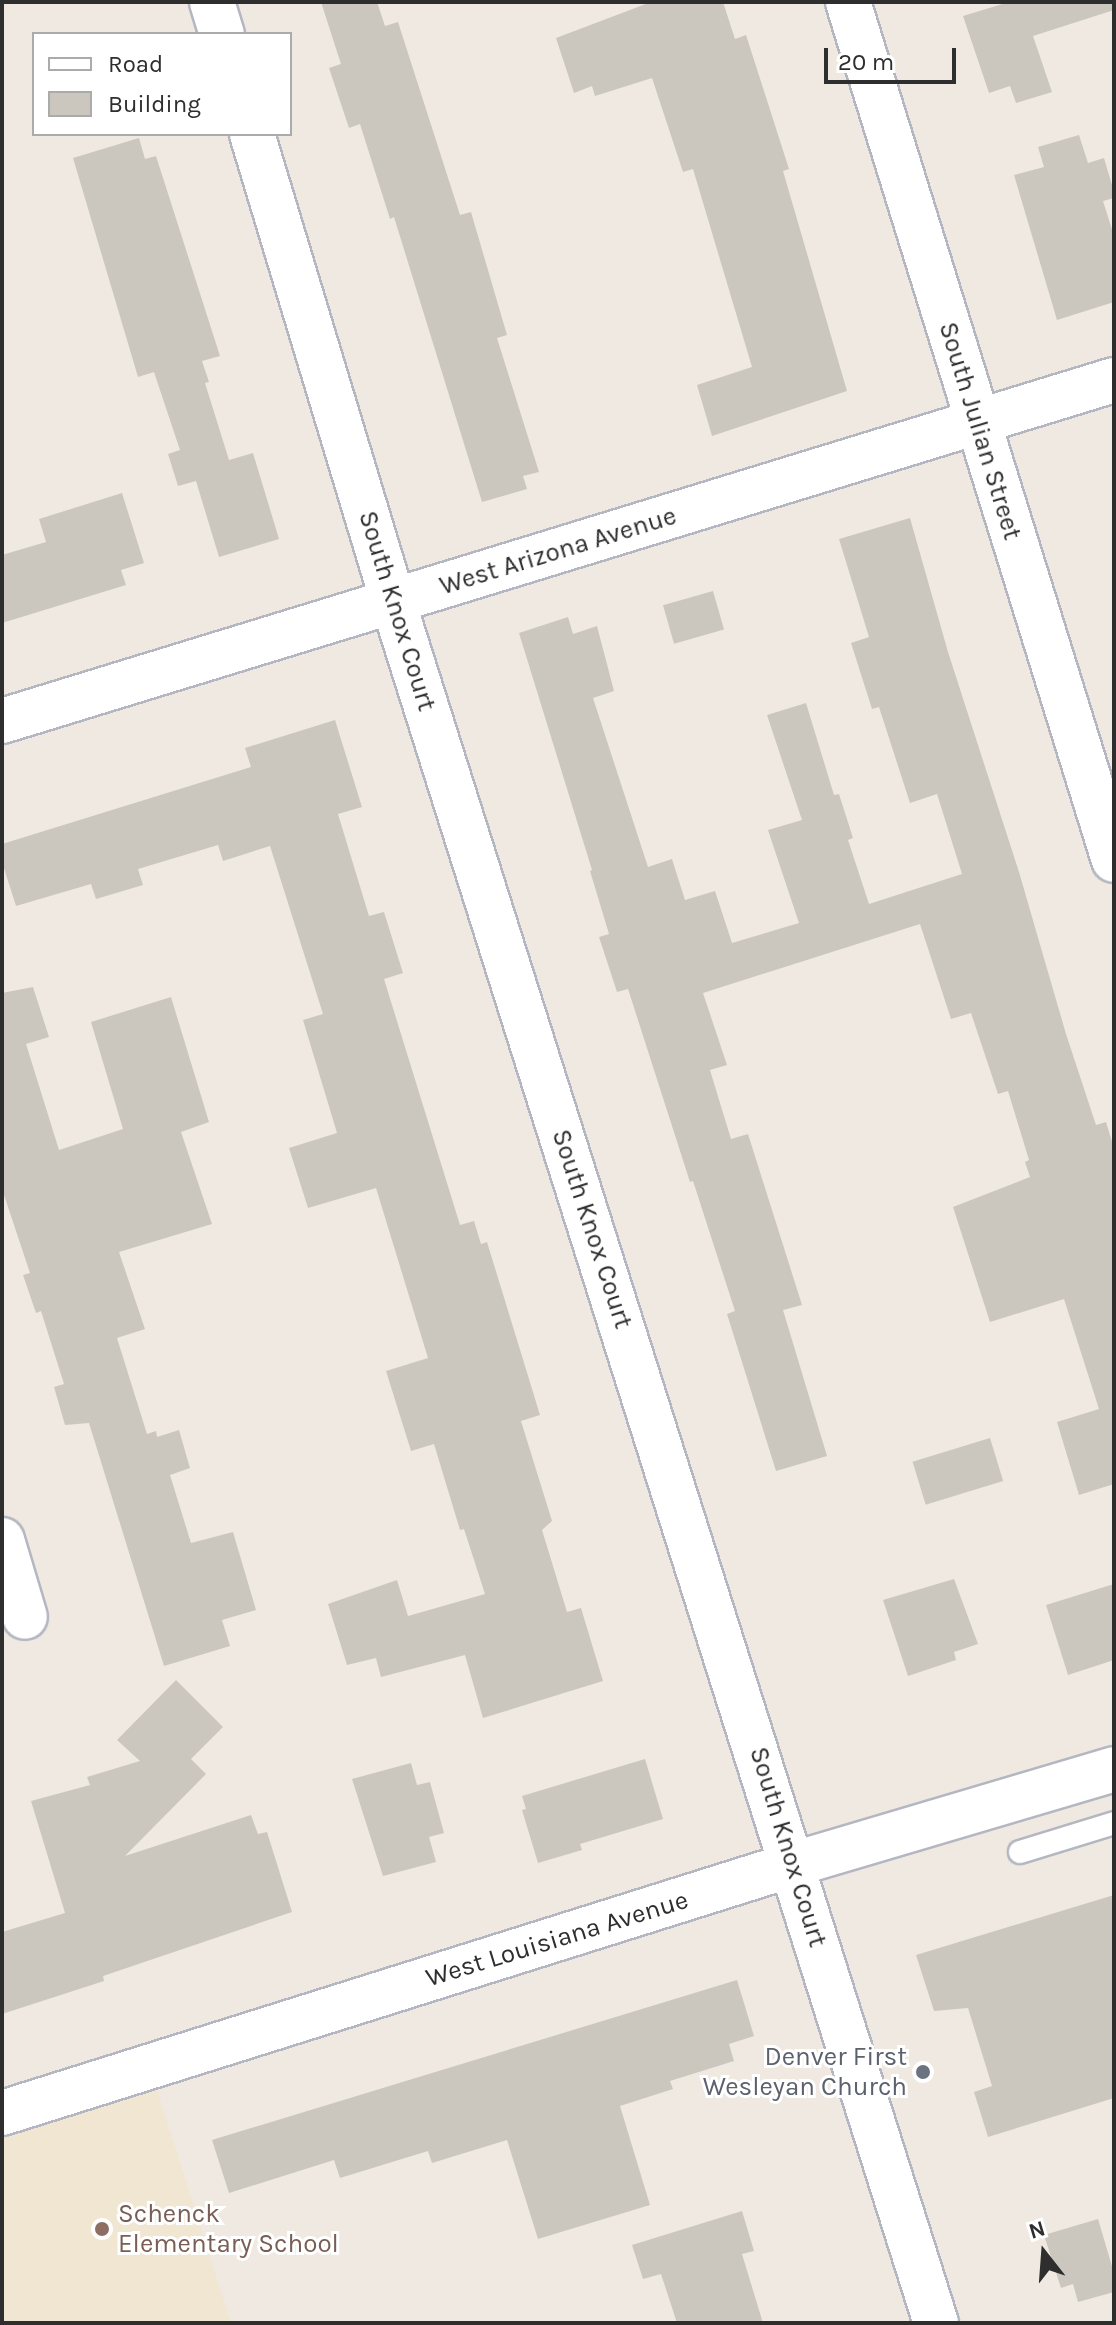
<!DOCTYPE html>
<html>
<head>
<meta charset="utf-8">
<style>
  body { margin:0 }
  #map { position:relative; width:1116px; height:2325px; overflow:hidden; background:#efe9e1; font-family:Karla,sans-serif }
  div>[style] { position:absolute }
  [style*='--x'] { left:calc(var(--x)*1px); top:calc(var(--y)*1px); width:calc(var(--w)*1px); rotate:calc(var(--a)*1deg) }
  .education>* { inset:0; background:#f0e6d1 }
  .building>* { inset:0; background:#cbc7bf; transform-origin:0 0 }
  .roads { filter:drop-shadow(2px 0 #b4b7c1) drop-shadow(-2px 0 #b4b7c1) drop-shadow(0 2px #b4b7c1) drop-shadow(0 -2px #b4b7c1) }
  .service>* { height:22px; margin:-11px; padding:0 11px; transform-origin:11px; border-radius:11px; background:#fff }
  .minor>* { height:44px; margin:-22px; padding:0 22px; transform-origin:22px; border-radius:22px; background:#fff }
  .tertiary>* { height:44px; margin:-22px; padding:0 22px; transform-origin:22px; border-radius:22px; background:#fff }
  .dots>* { width:22px; height:22px; translate:-50% -50%; box-sizing:border-box; border:4px solid #fff; border-radius:50% }
  span { translate:-50% -50%; white-space:nowrap; text-align:center; line-height:1.15; -webkit-text-stroke:6px #fff; paint-order:stroke }
  .street-label { font-size:26px; color:#2e2e2e }
  .worship-label { font-size:26px; color:#5b616d }
  .right { translate:-100% -50%; text-align:right }
  .education-label { font-size:26px; color:#785e54 }
  .left { translate:0 -50%; text-align:left }
  .frame { position:absolute; inset:0; border:4px solid #2e2e2e; pointer-events:none }
  .legend { position:absolute; left:32px; top:32px; width:260px; height:104px; box-sizing:border-box; background:#fff; border:2px solid #ababab; margin:0; padding:10px 14px; list-style:none; font-size:24px; color:#2e2e2e }
  .legend li { display:flex; align-items:center; gap:16px; height:40px }
  .legend b { width:40px; border:2px solid #ababab }
  .north { position:absolute; left:1004px; top:2213px; width:80px; height:80px; -webkit-text-stroke:6px #fff; paint-order:stroke; rotate:343deg; font-size:22px; font-weight:700; line-height:32px; text-align:center; color:#2e2e2e }
  .north::after { content:''; display:block; margin:auto; width:28px; height:36px; background:#2e2e2e; clip-path:polygon(50% 0,100% 100%,50% 72%,0 100%) }
  .scale { position:absolute; left:824px; top:48px; width:132px; height:36px; box-sizing:border-box; border:4px solid #2e2e2e; border-top:0; padding-left:10px; font-size:24px; line-height:28px; white-space:nowrap; color:#2e2e2e; -webkit-text-stroke:6px #fff; paint-order:stroke }
</style>
</head>
<body>
<div id="map">
  <div class="education">
    <div style="clip-path:polygon(156px 2087px,231px 2323px,2px 2323px,2px 2134px)"></div>
  </div>
  <div class="building">
    <div style="clip-path:polygon(321px 2px,377px 2px,385px 26px,398px 22px,460px 215px,471px 212px,507px 335px,497px 338px,539px 472px,523px 476px,527px 489px,482px 502px,394px 217px,390px 219px,360px 124px,349px 128px,329px 68px,341px 64px)"></div>
    <div style="clip-path:polygon(651px 2px,723px 2px,735px 39px,746px 35px,789px 169px,783px 171px,847px 391px,712px 436px,697px 385px,752px 367px,693px 169px,683px 172px,652px 78px,595px 96px,592px 86px,574px 93px,556px 38px)"></div>
    <div style="clip-path:polygon(1009px 2px,1114px 2px,1114px 10px,1033px 36px,1052px 92px,1016px 103px,1010px 86px,989px 93px,963px 16px)"></div>
    <div style="clip-path:polygon(1079px 135px,1088px 163px,1104px 158px,1114px 192px,1114px 198px,1103px 201px,1114px 236px,1114px 302px,1057px 320px,1014px 175px,1044px 167px,1038px 147px)"></div>
    <div style="clip-path:polygon(139px 138px,145px 159px,156px 156px,220px 356px,202px 361px,209px 382px,205px 383px,229px 460px,253px 453px,279px 539px,219px 557px,196px 481px,178px 486px,168px 454px,180px 450px,154px 372px,138px 377px,73px 158px)"></div>
    <div style="clip-path:polygon(122px 493px,144px 563px,121px 570px,126px 585px,2px 623px,2px 555px,46px 542px,39px 519px)"></div>
    <div style="clip-path:polygon(910px 518px,948px 652px,1019px 872px,1066px 1034px,1096px 1125px,1106px 1122px,1114px 1148px,1114px 1484px,1079px 1495px,1057px 1422px,1099px 1409px,1064px 1299px,990px 1322px,953px 1207px,1030px 1177px,1025px 1162px,1029px 1160px,1008px 1091px,998px 1094px,971px 1013px,951px 1019px,920px 924px,703px 993px,727px 1065px,710px 1070px,731px 1139px,748px 1134px,802px 1305px,783px 1310px,827px 1456px,776px 1471px,727px 1314px,735px 1311px,693px 1181px,690px 1182px,628px 989px,617px 992px,599px 937px,609px 934px,590px 871px,592px 870px,519px 633px,568px 617px,573px 634px,597px 626px,614px 691px,593px 698px,648px 867px,672px 859px,685px 900px,715px 891px,732px 943px,799px 923px,768px 830px,802px 820px,767px 715px,806px 703px,834px 795px,839px 794px,853px 838px,848px 840px,869px 904px,962px 874px,937px 794px,910px 803px,879px 707px,872px 709px,851px 643px,869px 637px,839px 539px)"></div>
    <div style="left:713px;top:591px;width:40px;height:52px;rotate:74deg"></div>
    <div style="clip-path:polygon(335px 720px,362px 807px,338px 814px,369px 916px,384px 912px,403px 973px,384px 979px,460px 1225px,474px 1221px,481px 1244px,487px 1242px,540px 1415px,521px 1421px,552px 1521px,542px 1530px,567px 1612px,581px 1608px,603px 1681px,483px 1718px,465px 1655px,381px 1677px,376px 1658px,347px 1665px,328px 1604px,397px 1580px,408px 1616px,485px 1594px,464px 1529px,460px 1530px,434px 1444px,411px 1451px,386px 1371px,428px 1358px,376px 1188px,308px 1208px,289px 1148px,337px 1133px,303px 1020px,323px 1014px,270px 846px,223px 861px,218px 845px,138px 869px,143px 885px,96px 899px,91px 884px,16px 906px,2px 862px,2px 844px,251px 767px,245px 748px)"></div>
    <div style="clip-path:polygon(33px 987px,49px 1037px,26px 1044px,59px 1150px,123px 1129px,91px 1022px,171px 997px,209px 1122px,181px 1132px,212px 1224px,119px 1252px,145px 1329px,117px 1338px,147px 1434px,156px 1431px,157px 1437px,179px 1430px,190px 1468px,170px 1475px,191px 1543px,233px 1532px,256px 1610px,222px 1620px,230px 1646px,164px 1666px,89px 1423px,65px 1425px,54px 1387px,64px 1384px,41px 1311px,36px 1313px,23px 1275px,30px 1273px,2px 1189px,2px 993px)"></div>
    <div style="left:990px;top:1438px;width:45px;height:81px;rotate:73deg"></div>
    <div style="clip-path:polygon(954px 1579px,978px 1644px,954px 1652px,956px 1660px,908px 1676px,883px 1600px)"></div>
    <div style="clip-path:polygon(1114px 1584px,1114px 1660px,1068px 1675px,1046px 1605px)"></div>
    <div style="clip-path:polygon(176px 1680px,223px 1727px,191px 1759px,206px 1774px,125px 1856px,251px 1815px,258px 1834px,267px 1832px,292px 1912px,103px 1976px,104px 1981px,2px 2014px,2px 1932px,65px 1913px,31px 1801px,90px 1785px,87px 1777px,140px 1761px,117px 1740px)"></div>
    <div style="clip-path:polygon(645px 1759px,663px 1819px,580px 1844px,582px 1850px,538px 1863px,522px 1810px,526px 1809px,522px 1796px)"></div>
    <div style="clip-path:polygon(411px 1763px,417px 1785px,430px 1782px,444px 1833px,429px 1837px,436px 1862px,383px 1876px,352px 1779px)"></div>
    <div style="clip-path:polygon(1114px 1895px,1114px 2098px,988px 2137px,974px 2092px,992px 2086px,968px 2008px,934px 2011px,916px 1955px)"></div>
    <div style="clip-path:polygon(737px 1980px,754px 2036px,729px 2044px,734px 2061px,670px 2081px,673px 2089px,620px 2106px,650px 2205px,538px 2239px,507px 2140px,432px 2163px,428px 2151px,340px 2178px,334px 2160px,229px 2193px,212px 2140px)"></div>
    <div style="clip-path:polygon(742px 2211px,754px 2251px,742px 2254px,763px 2323px,677px 2323px,661px 2274px,643px 2279px,632px 2245px)"></div>
    <div style="clip-path:polygon(1098px 2219px,1114px 2273px,1114px 2292px,1078px 2302px,1073px 2284px,1061px 2288px,1044px 2235px)"></div>
  </div>
  <div class="roads">
    <div class="service">
      <div style="--x:1020;--y:1852;--w:98;--a:-17.1"></div>
    </div>
    <div class="minor">
      <div style="--x:212;--y:2;--w:34;--a:73"></div>
      <div style="--x:848;--y:2;--w:898;--a:72.78"></div>
      <div style="--x:252;--y:134;--w:489;--a:73.2"></div>
      <div style="--x:393;--y:602;--w:1805;--a:72.49"></div>
      <div style="--x:2;--y:721;--w:1163;--a:-17.05"></div>
      <div style="--x:2;--y:1540;--w:80;--a:73.4"></div>
    </div>
    <div class="tertiary">
      <div style="--x:2;--y:2113;--w:830;--a:-17.45"></div>
      <div style="--x:794;--y:1864;--w:334;--a:-16.5"></div>
    </div>
  </div>
  <div class="dots">
    <div style="left:923px;top:2072px;background:#6b7280"></div>
    <div style="left:102px;top:2229px;background:#8d6e63"></div>
  </div>
  <div class="street-label">
    <span style="left:980px;top:431px;rotate:73deg">South Julian Street</span>
    <span style="left:558px;top:551px;rotate:-17deg">West Arizona Avenue</span>
    <span style="left:397px;top:611px;rotate:73deg">South Knox Court</span>
    <span style="left:592px;top:1229px;rotate:72deg">South Knox Court</span>
    <span style="left:788px;top:1847px;rotate:73deg">South Knox Court</span>
    <span style="left:557px;top:1939px;rotate:-17deg">West Louisiana Avenue</span>
  </div>
  <div class="worship-label">
    <span class="right" style="left:907px;top:2072px">Denver First<br>Wesleyan Church</span>
  </div>
  <div class="education-label">
    <span class="left" style="left:118px;top:2229px">Schenck<br>Elementary School</span>
  </div>
  <div class="frame"></div>
  <ul class="legend">
  <li><b style="height:10px;background:#fff"></b>Road</li>
  <li><b style="height:22px;background:#cbc7bf"></b>Building</li>
  </ul>
  <div class="north">N</div>
  <div class="scale">20 m</div>
</div>
</body>
</html>
